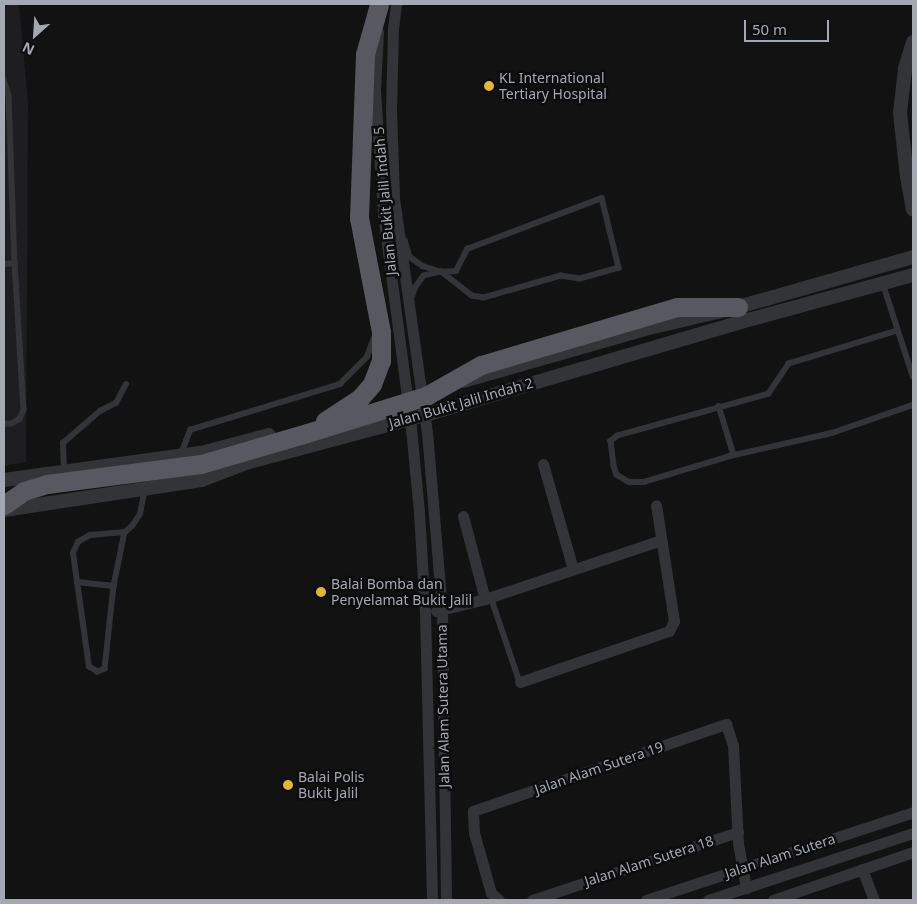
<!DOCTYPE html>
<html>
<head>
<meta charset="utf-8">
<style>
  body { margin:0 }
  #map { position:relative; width:917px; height:904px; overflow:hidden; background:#121213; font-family:"Noto Sans",sans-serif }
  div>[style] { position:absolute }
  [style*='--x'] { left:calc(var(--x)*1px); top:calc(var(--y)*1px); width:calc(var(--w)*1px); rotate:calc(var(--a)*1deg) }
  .built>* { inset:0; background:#1e1e20 }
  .service>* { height:5.5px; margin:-2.75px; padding:0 2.75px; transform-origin:2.75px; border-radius:2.75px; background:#333438 }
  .minor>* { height:11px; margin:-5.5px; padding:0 5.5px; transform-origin:5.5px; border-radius:5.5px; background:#333438 }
  .tertiary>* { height:14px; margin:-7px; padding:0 7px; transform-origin:7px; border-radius:7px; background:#333438 }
  .trunk>* { height:19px; margin:-9.5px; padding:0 9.5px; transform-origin:9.5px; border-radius:9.5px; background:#585860 }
  .dots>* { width:14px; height:14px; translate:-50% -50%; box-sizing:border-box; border:2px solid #0d0d0e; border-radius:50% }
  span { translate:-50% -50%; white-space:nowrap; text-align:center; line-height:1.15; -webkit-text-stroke:5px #0d0d0e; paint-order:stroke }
  .poi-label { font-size:14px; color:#a4a8b3 }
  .left { translate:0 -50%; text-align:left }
  .street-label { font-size:14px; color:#a4a8b3 }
  .frame { position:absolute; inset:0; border:5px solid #a4a8b3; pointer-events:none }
  .north { position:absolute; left:10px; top:10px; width:50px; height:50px; -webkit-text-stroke:4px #0d0d0e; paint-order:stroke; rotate:206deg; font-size:14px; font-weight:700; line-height:20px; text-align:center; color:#a4a8b3 }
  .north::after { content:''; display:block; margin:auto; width:18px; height:22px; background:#a4a8b3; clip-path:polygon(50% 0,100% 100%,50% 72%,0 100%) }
  .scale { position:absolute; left:744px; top:20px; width:85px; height:22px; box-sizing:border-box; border:2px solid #a4a8b3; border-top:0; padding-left:6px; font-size:15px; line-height:18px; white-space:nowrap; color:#a4a8b3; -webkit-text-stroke:4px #0d0d0e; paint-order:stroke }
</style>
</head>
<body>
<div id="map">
  <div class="built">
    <div style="clip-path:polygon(4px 4px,19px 4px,28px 102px,26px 462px,4px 466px)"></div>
  </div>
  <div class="service">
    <div style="--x:4;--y:79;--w:17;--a:73"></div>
    <div style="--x:9;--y:95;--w:168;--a:88"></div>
    <div style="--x:15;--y:263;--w:147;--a:86.5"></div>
    <div style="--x:24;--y:410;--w:10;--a:114"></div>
    <div style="--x:20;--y:419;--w:9;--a:148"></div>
    <div style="--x:12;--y:424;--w:8;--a:180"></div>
    <div style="--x:405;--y:240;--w:18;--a:74"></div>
    <div style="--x:410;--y:257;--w:16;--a:35"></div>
    <div style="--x:423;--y:266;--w:19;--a:18"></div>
    <div style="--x:441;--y:272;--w:15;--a:-4"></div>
    <div style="--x:456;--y:271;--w:25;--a:-63"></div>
    <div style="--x:467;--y:249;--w:144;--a:-20.7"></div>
    <div style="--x:602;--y:198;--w:72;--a:76.3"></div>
    <div style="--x:619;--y:268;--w:41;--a:164.2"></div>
    <div style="--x:580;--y:279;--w:19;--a:-171"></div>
    <div style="--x:561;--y:276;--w:80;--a:164.1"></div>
    <div style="--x:484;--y:298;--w:12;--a:-171"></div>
    <div style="--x:472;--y:296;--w:39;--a:-142"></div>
    <div style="--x:441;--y:272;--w:17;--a:167"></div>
    <div style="--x:424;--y:276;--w:14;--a:126"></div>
    <div style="--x:416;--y:287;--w:14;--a:111"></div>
    <div style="--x:4;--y:264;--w:11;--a:-5"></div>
    <div style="--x:883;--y:283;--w:98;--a:72.1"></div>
    <div style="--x:897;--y:331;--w:113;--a:163"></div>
    <div style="--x:789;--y:364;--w:36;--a:124"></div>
    <div style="--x:769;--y:394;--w:157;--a:164.5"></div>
    <div style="--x:618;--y:436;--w:9;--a:144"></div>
    <div style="--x:611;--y:441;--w:25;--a:83"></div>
    <div style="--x:614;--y:466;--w:9;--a:72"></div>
    <div style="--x:617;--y:475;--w:14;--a:30"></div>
    <div style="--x:629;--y:482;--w:15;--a:0"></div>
    <div style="--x:644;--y:482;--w:90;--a:-16.8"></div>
    <div style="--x:730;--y:456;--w:105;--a:-12.7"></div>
    <div style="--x:832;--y:433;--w:86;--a:-19.1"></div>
    <div style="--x:719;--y:406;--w:51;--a:73"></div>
    <div style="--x:181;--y:454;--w:26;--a:-69"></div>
    <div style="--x:190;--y:430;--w:157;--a:-17"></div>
    <div style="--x:340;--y:384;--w:38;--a:-45"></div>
    <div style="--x:367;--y:357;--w:20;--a:-70"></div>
    <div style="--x:64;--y:472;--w:29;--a:-92"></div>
    <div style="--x:63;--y:443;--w:49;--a:-40.9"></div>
    <div style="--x:100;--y:411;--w:18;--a:-27"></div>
    <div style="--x:116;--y:403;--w:21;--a:-62"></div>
    <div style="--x:125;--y:532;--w:55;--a:101.5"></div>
    <div style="--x:114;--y:586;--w:83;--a:96.2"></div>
    <div style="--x:105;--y:669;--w:8;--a:157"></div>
    <div style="--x:98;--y:672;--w:10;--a:-151"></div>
    <div style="--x:89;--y:667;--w:115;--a:-98"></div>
    <div style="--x:73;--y:553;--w:12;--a:-66"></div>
    <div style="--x:78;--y:542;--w:14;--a:-30"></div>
    <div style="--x:90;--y:535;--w:35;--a:-5"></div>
    <div style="--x:125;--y:532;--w:9;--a:-41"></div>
    <div style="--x:132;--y:526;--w:14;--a:-56"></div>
    <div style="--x:140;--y:514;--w:25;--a:-79"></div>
    <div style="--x:77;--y:582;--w:37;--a:6"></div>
    <div style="--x:491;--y:597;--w:90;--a:71.2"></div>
  </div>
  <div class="minor">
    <div style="--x:396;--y:4;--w:25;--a:97"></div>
    <div style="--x:393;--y:29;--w:81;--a:91.4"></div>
    <div style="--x:391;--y:110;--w:88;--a:88"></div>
    <div style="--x:394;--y:198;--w:236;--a:82"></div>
    <div style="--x:427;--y:432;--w:179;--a:85.2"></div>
    <div style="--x:442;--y:610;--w:290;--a:89.2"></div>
    <div style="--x:378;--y:32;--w:57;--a:93"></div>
    <div style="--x:375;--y:89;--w:125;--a:86.3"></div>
    <div style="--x:383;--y:214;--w:206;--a:82.5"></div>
    <div style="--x:410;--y:418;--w:94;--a:84.5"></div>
    <div style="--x:419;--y:512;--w:100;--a:86.6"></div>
    <div style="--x:425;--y:612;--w:288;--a:88.6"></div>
    <div style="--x:543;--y:464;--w:109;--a:74.1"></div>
    <div style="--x:463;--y:516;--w:86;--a:75.2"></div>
    <div style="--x:436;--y:611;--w:50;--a:-13.8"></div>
    <div style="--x:485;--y:599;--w:186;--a:-18.5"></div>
    <div style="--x:520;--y:682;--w:157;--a:-18.9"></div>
    <div style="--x:669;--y:631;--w:11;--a:-63"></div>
    <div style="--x:674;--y:621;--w:117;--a:-98.8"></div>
    <div style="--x:862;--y:869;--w:33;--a:69"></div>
    <div style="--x:499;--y:900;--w:11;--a:-139"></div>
    <div style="--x:491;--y:893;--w:62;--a:-105.8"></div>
    <div style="--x:474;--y:833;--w:22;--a:-93"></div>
    <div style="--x:473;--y:811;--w:268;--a:-19"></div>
    <div style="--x:726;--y:724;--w:22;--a:72"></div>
    <div style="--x:733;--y:745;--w:98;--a:87.1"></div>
    <div style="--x:738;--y:843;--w:46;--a:79.9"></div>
    <div style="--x:532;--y:900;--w:217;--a:-18.3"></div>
    <div style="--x:646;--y:900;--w:281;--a:-18.2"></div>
    <div style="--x:708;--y:900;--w:216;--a:-18.1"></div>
    <div style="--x:773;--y:900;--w:148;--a:-18.9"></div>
  </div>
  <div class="tertiary">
    <div style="--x:913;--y:42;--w:28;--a:107"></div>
    <div style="--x:905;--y:69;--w:44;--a:96.5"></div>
    <div style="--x:900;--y:113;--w:63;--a:83.7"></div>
    <div style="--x:907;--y:176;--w:34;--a:80"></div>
    <div style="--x:463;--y:381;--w:193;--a:-15.9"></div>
    <div style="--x:649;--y:328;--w:91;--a:-13.3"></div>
    <div style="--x:738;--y:307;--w:182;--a:-15.9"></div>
    <div style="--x:4;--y:480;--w:203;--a:-7.9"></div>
    <div style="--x:205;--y:452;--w:66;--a:-14.9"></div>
    <div style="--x:4;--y:510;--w:200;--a:-8.6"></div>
    <div style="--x:202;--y:480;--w:50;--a:-21"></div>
    <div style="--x:249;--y:462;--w:182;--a:-15"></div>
    <div style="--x:425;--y:415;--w:341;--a:-16.4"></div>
    <div style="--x:752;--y:319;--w:167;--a:-15.3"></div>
  </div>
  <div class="trunk">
    <div style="--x:325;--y:421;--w:42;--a:-33.3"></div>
    <div style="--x:360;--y:398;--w:18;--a:-49"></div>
    <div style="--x:372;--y:384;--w:25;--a:-69"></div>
    <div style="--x:381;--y:361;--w:29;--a:-90"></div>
    <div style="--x:381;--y:332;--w:116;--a:-100.9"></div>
    <div style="--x:359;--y:218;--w:164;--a:-87.9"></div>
    <div style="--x:365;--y:54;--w:51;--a:-74.1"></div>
    <div style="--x:4;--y:505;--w:24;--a:-35"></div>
    <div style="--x:24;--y:491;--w:24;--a:-17"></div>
    <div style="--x:47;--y:484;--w:155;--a:-7.4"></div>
    <div style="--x:201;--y:464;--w:110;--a:-16.3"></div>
    <div style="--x:307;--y:433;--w:125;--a:-17.3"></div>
    <div style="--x:426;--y:396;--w:63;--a:-29.4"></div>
    <div style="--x:481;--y:365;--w:204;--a:-16.5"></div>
    <div style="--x:677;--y:307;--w:61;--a:0"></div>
  </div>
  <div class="dots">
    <div style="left:489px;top:86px;background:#e2b63b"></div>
    <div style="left:321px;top:592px;background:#e2b63b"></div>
    <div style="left:288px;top:785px;background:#e2b63b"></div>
  </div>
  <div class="poi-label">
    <span class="left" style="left:499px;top:86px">KL International<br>Tertiary Hospital</span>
    <span class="left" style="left:331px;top:592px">Balai Bomba dan<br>Penyelamat Bukit Jalil</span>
    <span class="left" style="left:298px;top:785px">Balai Polis<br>Bukit Jalil</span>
  </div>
  <div class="street-label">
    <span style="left:385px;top:201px;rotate:-95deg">Jalan Bukit Jalil Indah 5</span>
    <span style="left:461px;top:403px;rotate:-16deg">Jalan Bukit Jalil Indah 2</span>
    <span style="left:443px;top:706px;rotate:-91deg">Jalan Alam Sutera Utama</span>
    <span style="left:599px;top:768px;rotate:-19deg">Jalan Alam Sutera 19</span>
    <span style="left:780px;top:856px;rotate:-18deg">Jalan Alam Sutera</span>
    <span style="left:649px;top:861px;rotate:-18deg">Jalan Alam Sutera 18</span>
  </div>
  <div class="frame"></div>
  <div class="north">N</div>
  <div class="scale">50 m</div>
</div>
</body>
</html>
